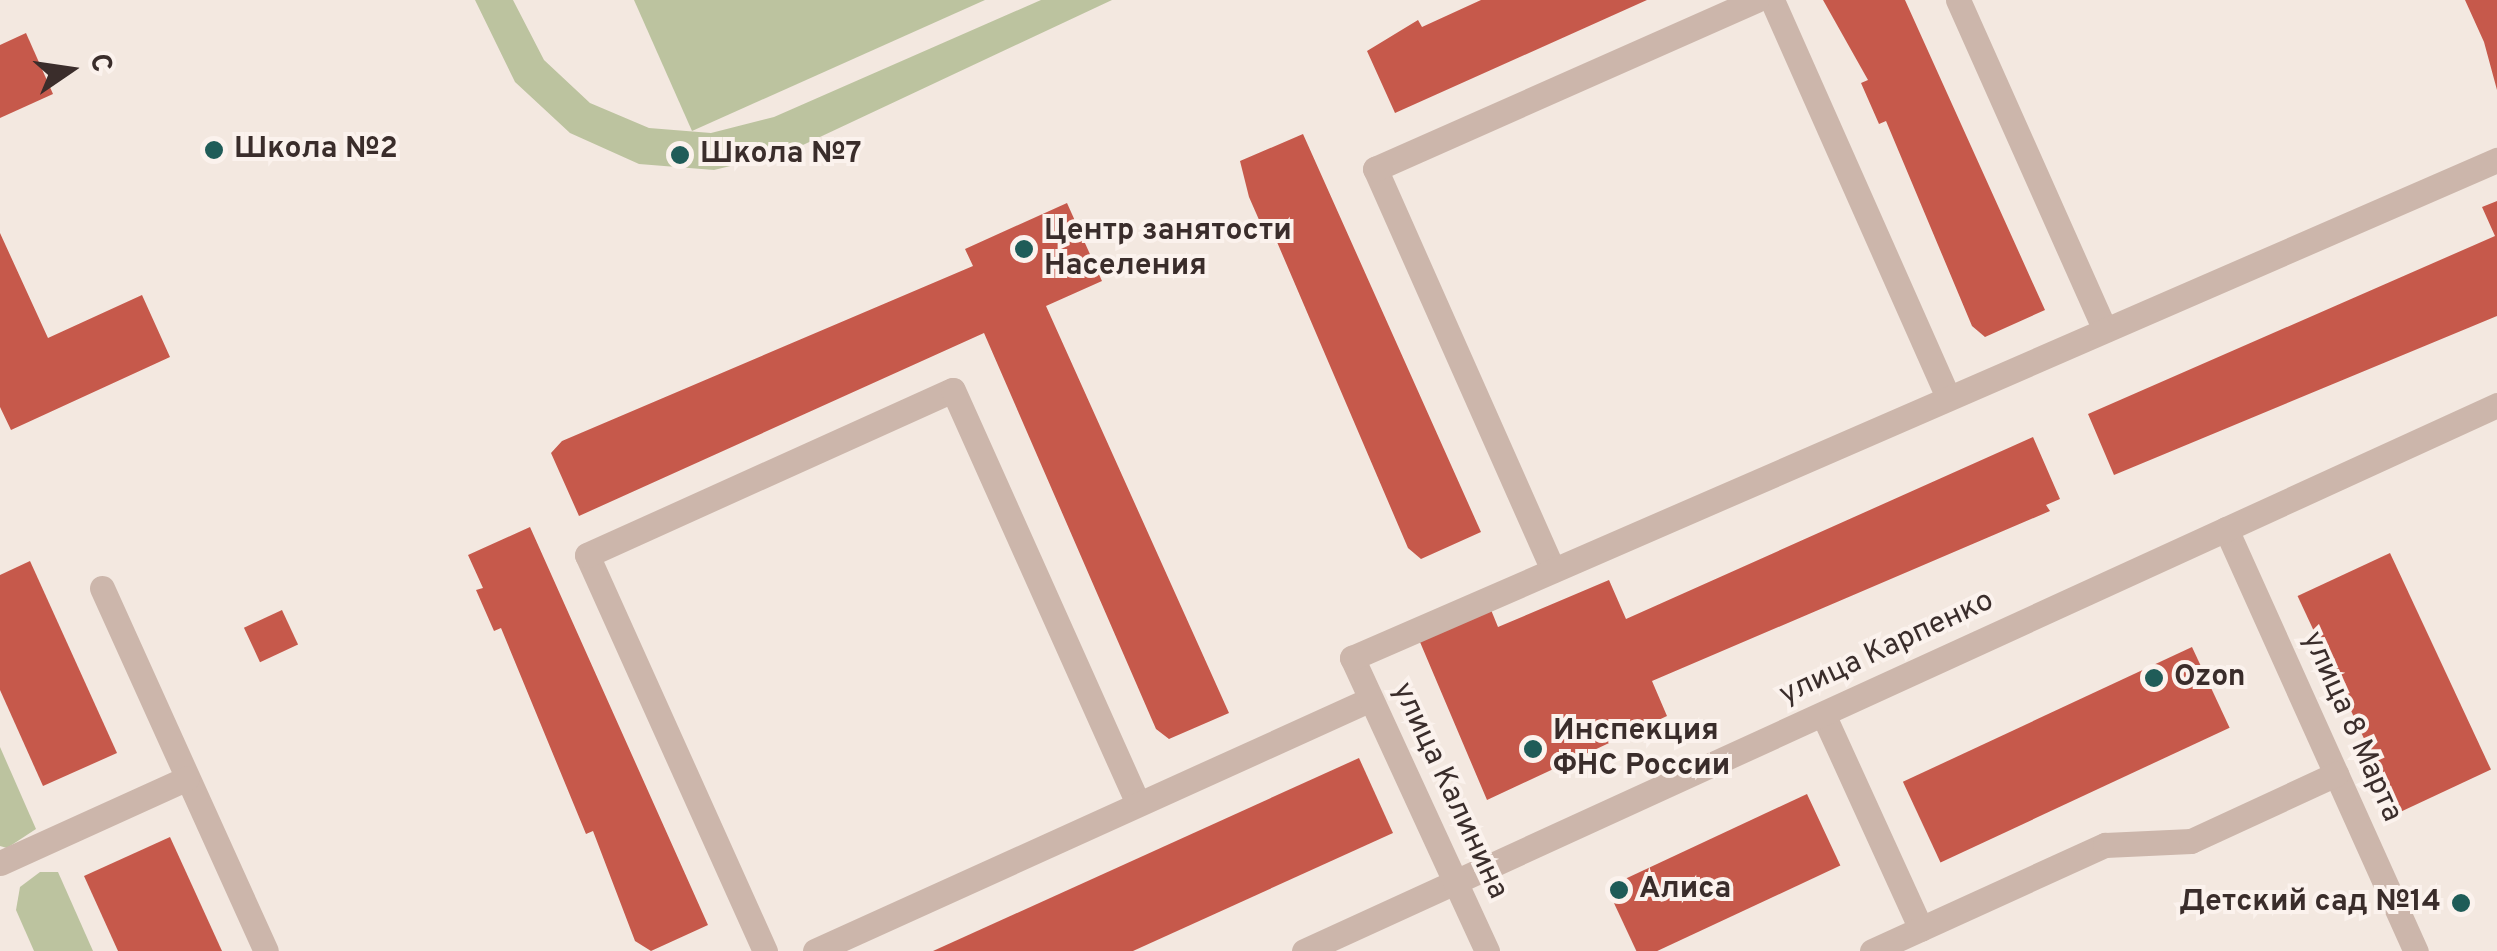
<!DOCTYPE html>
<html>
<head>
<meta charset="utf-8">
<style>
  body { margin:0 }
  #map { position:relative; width:2497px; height:951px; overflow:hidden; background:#f3e8e0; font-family:Overpass,sans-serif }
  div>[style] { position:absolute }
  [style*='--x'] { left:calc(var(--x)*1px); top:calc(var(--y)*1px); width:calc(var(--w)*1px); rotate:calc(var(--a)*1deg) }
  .green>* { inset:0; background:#bcc39f }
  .building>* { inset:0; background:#c6594b; transform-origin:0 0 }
  .minor>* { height:25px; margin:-12.5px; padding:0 12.5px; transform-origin:12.5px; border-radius:12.5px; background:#ccb6ab }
  .dots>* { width:28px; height:28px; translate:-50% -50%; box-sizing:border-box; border:5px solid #fbf2ed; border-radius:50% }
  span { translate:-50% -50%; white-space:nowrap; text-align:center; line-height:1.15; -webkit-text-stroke:8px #fbf2ed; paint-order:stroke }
  .poi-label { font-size:30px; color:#3a2d2b; font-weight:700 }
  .left { translate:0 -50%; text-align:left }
  .right { translate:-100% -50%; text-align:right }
  .street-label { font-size:30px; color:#3a2d2b }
  .north { position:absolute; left:20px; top:20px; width:100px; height:100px; -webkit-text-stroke:8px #fbf2ed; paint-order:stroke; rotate:77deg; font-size:28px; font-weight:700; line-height:40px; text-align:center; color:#3a2d2b }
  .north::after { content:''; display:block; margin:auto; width:35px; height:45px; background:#3a2d2b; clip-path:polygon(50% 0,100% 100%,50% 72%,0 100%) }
</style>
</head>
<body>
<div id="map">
  <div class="green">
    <div style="clip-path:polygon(475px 0,513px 0,544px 60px,590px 103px,649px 128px,711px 133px,774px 117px,1041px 0,1112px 0,788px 152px,714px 170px,639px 164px,570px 133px,515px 82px)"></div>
    <div style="clip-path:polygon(634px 0,985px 0,692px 131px)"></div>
    <div style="clip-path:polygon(0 747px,36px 829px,7px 848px,0 846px)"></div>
    <div style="clip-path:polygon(40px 872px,58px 872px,93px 951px,34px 951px,16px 910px,20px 887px)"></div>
  </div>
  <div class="building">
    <div style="clip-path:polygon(1481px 0,1647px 0,1395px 113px,1367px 51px,1418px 20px,1422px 27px)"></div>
    <div style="clip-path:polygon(1823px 0,1905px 0,2045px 310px,1985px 337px,1972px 326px,1886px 121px,1879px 124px,1861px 83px,1868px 80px)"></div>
    <div style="clip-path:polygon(2465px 0,2497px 0,2497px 90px,2484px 42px)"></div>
    <div style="clip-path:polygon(26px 33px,53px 94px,0 118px,0 45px)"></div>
    <div style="clip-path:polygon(1303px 134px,1481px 532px,1421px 559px,1408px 548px,1274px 235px,1267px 238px,1249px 197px,1240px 161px)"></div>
    <div style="clip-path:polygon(2497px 201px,2497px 316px,2114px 475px,2088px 414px,2495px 236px,2482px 207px)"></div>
    <div style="clip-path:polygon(1067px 203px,1102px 281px,1046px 306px,1229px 713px,1169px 739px,1156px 729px,984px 333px,579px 516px,551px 453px,562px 441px,973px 266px,965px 249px)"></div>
    <div style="clip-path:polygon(0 233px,48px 338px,142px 295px,170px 357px,11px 430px,0 407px)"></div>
    <div style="clip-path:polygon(2033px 437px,2060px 499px,2046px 505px,2050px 511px,1652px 681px,1667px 716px,1487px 800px,1417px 635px,1489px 605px,1498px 627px,1609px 580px,1626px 619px)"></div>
    <div style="clip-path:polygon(530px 527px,708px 925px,651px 951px,635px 941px,593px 831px,586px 834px,501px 628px,494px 631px,476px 590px,483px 588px,468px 555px)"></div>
    <div style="left:2390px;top:553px;width:239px;height:102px;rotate:65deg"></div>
    <div style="clip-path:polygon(30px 561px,117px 753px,43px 786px,0 690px,0 575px)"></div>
    <div style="left:282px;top:610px;width:38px;height:42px;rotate:65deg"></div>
    <div style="left:2192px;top:647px;width:89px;height:319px;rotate:65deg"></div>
    <div style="clip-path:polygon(1359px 758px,1393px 833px,1133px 951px,933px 951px)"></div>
    <div style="left:1807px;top:794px;width:79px;height:221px;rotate:65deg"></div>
    <div style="clip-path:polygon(170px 837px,222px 951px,118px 951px,84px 876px)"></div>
  </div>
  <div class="minor">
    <div style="--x:1772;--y:0;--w:435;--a:66.1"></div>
    <div style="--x:1958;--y:0;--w:361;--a:66"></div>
    <div style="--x:2226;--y:529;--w:463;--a:65.8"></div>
    <div style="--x:1553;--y:570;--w:439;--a:-113.9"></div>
    <div style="--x:1375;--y:169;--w:417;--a:-23.9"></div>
    <div style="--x:102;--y:588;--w:398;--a:65.7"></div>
    <div style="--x:1823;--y:714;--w:236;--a:65.5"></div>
    <div style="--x:0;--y:863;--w:205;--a:-24.4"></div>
    <div style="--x:765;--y:951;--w:434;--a:-114.2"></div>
    <div style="--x:587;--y:555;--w:401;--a:-24.3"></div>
    <div style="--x:953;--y:390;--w:453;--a:65.9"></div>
    <div style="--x:815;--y:951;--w:610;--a:-24.38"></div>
    <div style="--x:1304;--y:951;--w:1312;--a:-24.59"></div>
    <div style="--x:1487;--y:951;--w:323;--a:-114.7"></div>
    <div style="--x:1352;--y:658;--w:1249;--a:-23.51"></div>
    <div style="--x:1872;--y:951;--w:256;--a:-24.5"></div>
    <div style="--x:2105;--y:845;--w:86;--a:-2.7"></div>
    <div style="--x:2191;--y:841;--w:160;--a:-24.8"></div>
  </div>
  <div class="dots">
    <div style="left:214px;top:150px;background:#1f5c58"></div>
    <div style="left:680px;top:155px;background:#1f5c58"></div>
    <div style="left:1024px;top:249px;background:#1f5c58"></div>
    <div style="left:2154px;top:678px;background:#1f5c58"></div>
    <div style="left:1533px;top:749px;background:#1f5c58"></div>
    <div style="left:1619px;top:890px;background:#1f5c58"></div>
    <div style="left:2461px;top:903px;background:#1f5c58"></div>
  </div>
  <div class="poi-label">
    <span class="left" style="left:234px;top:150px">Школа №2</span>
    <span class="left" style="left:700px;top:155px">Школа №7</span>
    <span class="left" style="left:1044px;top:249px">Центр занятости<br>Населения</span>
    <span class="left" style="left:2174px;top:678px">Ozon</span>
    <span class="left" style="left:1553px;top:749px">Инспекция<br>ФНС России</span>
    <span class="left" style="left:1639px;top:890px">Алиса</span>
    <span class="right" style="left:2441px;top:903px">Детский сад №14</span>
  </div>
  <div class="street-label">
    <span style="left:1887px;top:649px;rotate:-25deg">улица Карпенко</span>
    <span style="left:2351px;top:727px;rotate:66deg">улица 8 Марта</span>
    <span style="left:1449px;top:791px;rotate:65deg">улица Калинина</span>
  </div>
  <div class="north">С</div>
</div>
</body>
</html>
